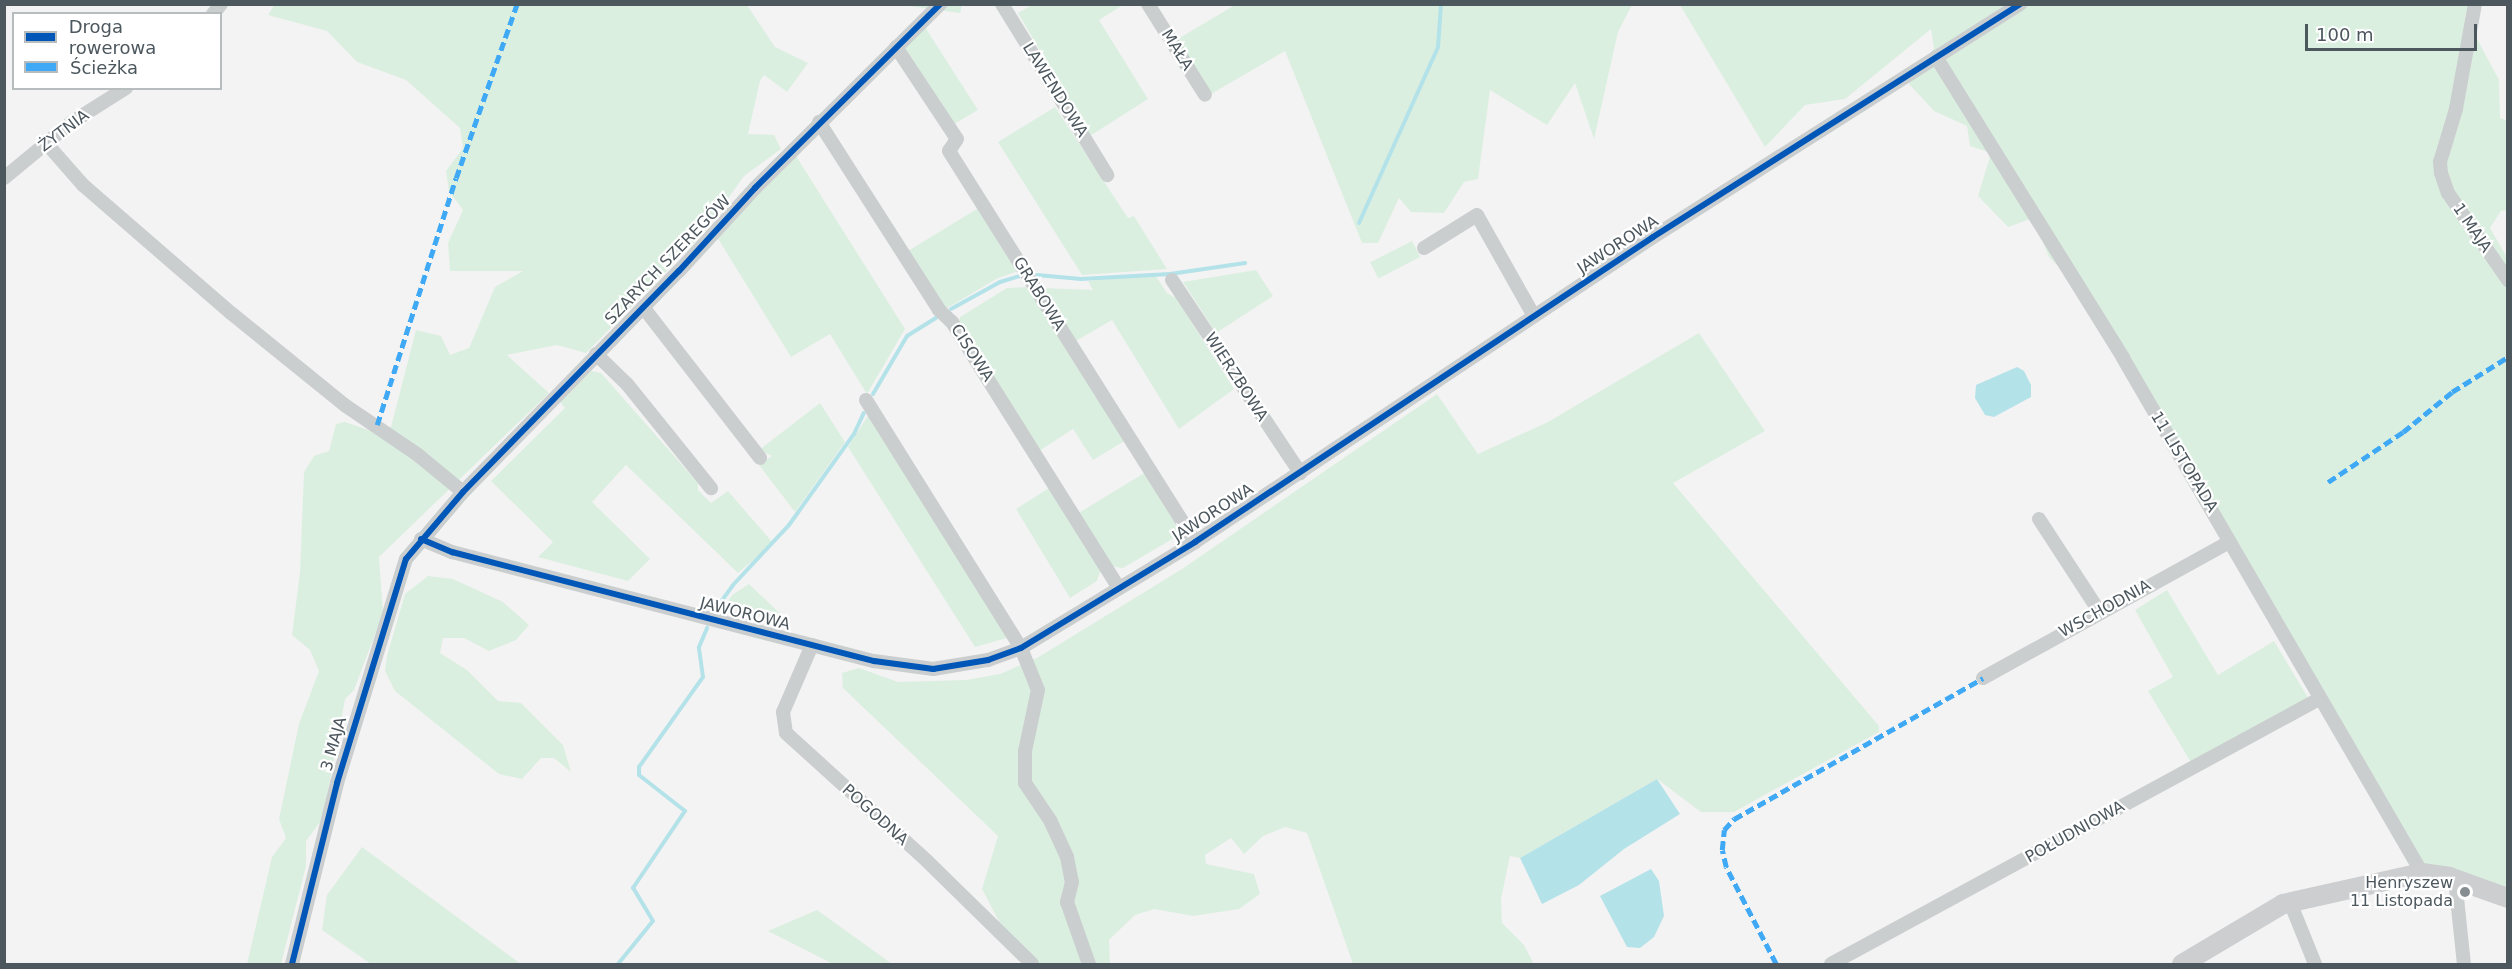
<!DOCTYPE html>
<html>
<head>
<meta charset="utf-8">
<style>
  body { margin:0 }
  #map { position:relative; width:2512px; height:969px; overflow:hidden; background:#f4f3f3; font-family:"DejaVu Sans",sans-serif }
  div>[style] { position:absolute }
  [style*='--x'] { left:calc(var(--x)*1px); top:calc(var(--y)*1px); width:calc(var(--w)*1px); rotate:calc(var(--a)*1deg) }
  .green>* { inset:0; background:#dbefe1; transform-origin:0 0 }
  .water>* { inset:0; background:#b4e2e9 }
  .stream>* { height:4px; margin:-2px; padding:0 2px; transform-origin:2px; border-radius:2px; background:#b4e2e9 }
  .street>* { height:14px; margin:-7px; padding:0 7px; transform-origin:7px; border-radius:7px; background:#cbcecf }
  .secondary>* { height:20px; margin:-10px; padding:0 10px; transform-origin:10px; border-radius:10px; background:#ccced0 }
  .quiet>* { height:4.5px; margin-top:-2.25px; transform-origin:0; background:repeating-linear-gradient(90deg,#3fa9f5 0 9px,transparent 0 13.5px) }
  .cycleway>* { height:6px; margin:-3px; padding:0 3px; transform-origin:3px; border-radius:3px; background:#0057b8 }
  .dots>* { width:16px; height:16px; translate:-50% -50%; box-sizing:border-box; border:3px solid #fff; border-radius:50% }
  span { translate:-50% -50%; white-space:nowrap; text-align:center; line-height:1.15; -webkit-text-stroke:4.5px #fff; paint-order:stroke }
  .street-label { font-size:16px; color:#4c575e }
  .poi-label { font-size:16px; color:#4c575e }
  .right { translate:-100% -50%; text-align:right }
  .frame { position:absolute; inset:0; border:6px solid #4c575e; pointer-events:none }
  .legend { position:absolute; left:12px; top:12px; width:210px; height:78px; box-sizing:border-box; background:#fff; border:2px solid #b7bcbf; margin:0; padding:8px 10px; list-style:none; font-size:18px; color:#4c575e }
  .legend li { display:flex; align-items:center; gap:12px; height:30px }
  .legend b { width:30px; border:2px solid #b7bcbf }
  .scale { position:absolute; left:2305px; top:24px; width:172px; height:27px; box-sizing:border-box; border:3px solid #4c575e; border-top:0; padding-left:8px; font-size:18px; line-height:21px; white-space:nowrap; color:#4c575e; -webkit-text-stroke:4px #fff; paint-order:stroke }
</style>
</head>
<body>
<div id="map">
  <div class="green">
    <div style="clip-path:polygon(275px 4px,747px 5px,775px 47px,808px 63px,787px 92px,764px 75px,760px 81px,748px 134px,774px 135px,781px 149px,744px 176px,702px 235px,586px 353px,557px 345px,507px 355px,549px 393px,379px 557px,383px 613px,354px 690px,345px 699px,323px 818px,306px 841px,306px 866px,281px 964px,247px 964px,272px 857px,286px 838px,279px 819px,299px 724px,319px 671px,310px 650px,292px 635px,300px 572px,304px 472px,314px 456px,329px 451px,336px 424px,345px 422px,380px 434px,391px 427px,416px 330px,441px 336px,450px 355px,469px 348px,495px 287px,523px 271px,450px 271px,448px 243px,463px 210px,449px 191px,446px 171px,463px 148px,460px 128px,406px 80px,357px 62px,327px 31px,268px 15px)"></div>
    <div style="clip-path:polygon(902px 5px,962px 5px,960px 13px)"></div>
    <div style="clip-path:polygon(1032px 5px,1123px 5px,1099px 20px,1148px 99px,1090px 136px,1018px 13px)"></div>
    <div style="clip-path:polygon(1235px 5px,1632px 5px,1618px 32px,1594px 139px,1575px 83px,1547px 125px,1490px 90px,1478px 179px,1464px 182px,1444px 213px,1411px 212px,1399px 198px,1378px 243px,1362px 243px,1285px 51px,1211px 94px,1176px 40px)"></div>
    <div style="clip-path:polygon(1680px 5px,2471px 5px,2465px 16px,2499px 80px,2500px 118px,2508px 121px,2507px 210px,2501px 211px,2490px 228px,2508px 259px,2507px 890px,2424px 866px,2100px 309px,2049px 257px,2033px 218px,2008px 227px,1978px 196px,1991px 153px,1970px 146px,1967px 126px,1934px 111px,1909px 84px,1934px 49px,1931px 29px,1845px 99px,1805px 105px,1765px 147px)"></div>
    <div style="clip-path:polygon(925px 27px,978px 110px,954px 124px,904px 49px)"></div>
    <div style="clip-path:polygon(1055px 107px,1128px 218px,1134px 216px,1167px 269px,1082px 275px,998px 142px)"></div>
    <div style="clip-path:polygon(796px 156px,905px 329px,867px 394px,830px 334px,791px 357px,717px 237px)"></div>
    <div style="clip-path:polygon(980px 207px,1019px 271px,998px 278px,944px 310px,908px 251px)"></div>
    <div style="left:1412px;top:241px;width:18px;height:47px;rotate:63deg"></div>
    <div style="clip-path:polygon(1256px 270px,1273px 296px,1216px 333px,1183px 282px)"></div>
    <div style="clip-path:polygon(1155px 275px,1167px 293px,1176px 298px,1234px 389px,1179px 429px,1112px 320px,1076px 341px,1043px 288px,1093px 290px,1088px 281px)"></div>
    <div style="clip-path:polygon(1030px 287px,1126px 440px,1093px 460px,1073px 429px,1039px 451px,959px 322px,960px 317px,1007px 288px)"></div>
    <div style="clip-path:polygon(1699px 333px,1765px 431px,1673px 483px,1879px 726px,1879px 732px,1734px 812px,1701px 812px,1657px 779px,1520px 858px,1510px 856px,1501px 899px,1502px 923px,1524px 945px,1534px 964px,1353px 964px,1307px 833px,1285px 827px,1263px 836px,1244px 854px,1231px 838px,1205px 855px,1206px 864px,1254px 874px,1260px 894px,1239px 909px,1193px 916px,1154px 909px,1135px 915px,1109px 940px,1110px 964px,1035px 964px,1002px 927px,982px 889px,998px 836px,843px 688px,842px 673px,859px 668px,898px 682px,966px 680px,1000px 674px,1037px 658px,1182px 569px,1437px 394px,1478px 454px,1548px 422px)"></div>
    <div style="clip-path:polygon(591px 371px,601px 373px,698px 483px,698px 490px,711px 503px,728px 491px,773px 543px,738px 573px,626px 465px,592px 502px,650px 559px,628px 581px,538px 557px,553px 542px,491px 481px,565px 408px,560px 402px)"></div>
    <div style="clip-path:polygon(820px 403px,845px 442px,795px 512px,759px 465px,772px 456px,759px 450px)"></div>
    <div style="clip-path:polygon(869px 414px,1007px 638px,975px 647px,848px 447px)"></div>
    <div style="clip-path:polygon(1146px 472px,1178px 525px,1174px 538px,1123px 568px,1111px 566px,1077px 514px)"></div>
    <div style="clip-path:polygon(1049px 488px,1101px 569px,1097px 581px,1070px 598px,1016px 509px)"></div>
    <div style="clip-path:polygon(428px 576px,453px 579px,503px 602px,529px 625px,516px 640px,489px 651px,464px 638px,443px 638px,440px 653px,467px 670px,498px 701px,521px 703px,563px 745px,571px 772px,554px 758px,541px 758px,522px 779px,499px 774px,395px 691px,385px 671px,387px 656px,405px 594px)"></div>
    <div style="clip-path:polygon(749px 584px,790px 623px,725px 606px,732px 595px)"></div>
    <div style="clip-path:polygon(2167px 590px,2218px 675px,2274px 641px,2310px 701px,2195px 769px,2148px 691px,2173px 677px,2135px 610px)"></div>
    <div style="clip-path:polygon(362px 847px,521px 964px,371px 964px,322px 930px,327px 895px)"></div>
    <div style="clip-path:polygon(817px 910px,888px 961px,892px 964px,833px 964px,768px 931px)"></div>
  </div>
  <div class="water">
    <div style="clip-path:polygon(2017px 367px,2024px 371px,2031px 385px,2031px 397px,1994px 417px,1985px 415px,1975px 398px,1976px 385px)"></div>
    <div style="clip-path:polygon(1657px 779px,1680px 814px,1624px 849px,1579px 885px,1542px 904px,1520px 858px)"></div>
    <div style="clip-path:polygon(1651px 869px,1659px 881px,1664px 916px,1654px 937px,1640px 948px,1627px 947px,1600px 896px)"></div>
  </div>
  <div class="stream">
    <div style="--x:1359;--y:223;--w:193;--a:-65.8"></div>
    <div style="--x:1438;--y:47;--w:43;--a:-86"></div>
    <div style="--x:1037;--y:275;--w:44;--a:5.2"></div>
    <div style="--x:1081;--y:279;--w:89;--a:-3.2"></div>
    <div style="--x:1170;--y:274;--w:76;--a:-8.3"></div>
    <div style="--x:951;--y:309;--w:56;--a:-28.9"></div>
    <div style="--x:1000;--y:282;--w:21;--a:-17"></div>
    <div style="--x:873;--y:394;--w:67;--a:-59.6"></div>
    <div style="--x:907;--y:336;--w:34;--a:-32"></div>
    <div style="--x:715;--y:610;--w:31;--a:-54"></div>
    <div style="--x:733;--y:585;--w:82;--a:-47"></div>
    <div style="--x:789;--y:525;--w:112;--a:-54.5"></div>
    <div style="--x:854;--y:434;--w:23;--a:-65"></div>
    <div style="--x:618;--y:964;--w:55;--a:-50.9"></div>
    <div style="--x:653;--y:921;--w:39;--a:-121"></div>
    <div style="--x:633;--y:888;--w:93;--a:-56"></div>
    <div style="--x:685;--y:811;--w:58;--a:-142"></div>
    <div style="--x:639;--y:775;--w:8;--a:-90"></div>
    <div style="--x:639;--y:767;--w:110;--a:-54.6"></div>
    <div style="--x:703;--y:677;--w:30;--a:-98"></div>
    <div style="--x:699;--y:647;--w:21;--a:-67"></div>
  </div>
  <div class="street">
    <div style="--x:1002;--y:4;--w:201;--a:58.4"></div>
    <div style="--x:1148;--y:4;--w:107;--a:57.9"></div>
    <div style="--x:2475;--y:4;--w:107;--a:100.3"></div>
    <div style="--x:2456;--y:109;--w:55;--a:106.8"></div>
    <div style="--x:2440;--y:162;--w:11;--a:85"></div>
    <div style="--x:2441;--y:173;--w:21;--a:71"></div>
    <div style="--x:2448;--y:193;--w:106;--a:55.4"></div>
    <div style="--x:213;--y:14;--w:13;--a:-51"></div>
    <div style="--x:896;--y:47;--w:110;--a:56.5"></div>
    <div style="--x:957;--y:139;--w:14;--a:124"></div>
    <div style="--x:949;--y:151;--w:462;--a:57.8"></div>
    <div style="--x:1936;--y:57;--w:354;--a:58.1"></div>
    <div style="--x:2123;--y:358;--w:596;--a:59.86"></div>
    <div style="--x:819;--y:122;--w:223;--a:57.4"></div>
    <div style="--x:939;--y:310;--w:18;--a:43"></div>
    <div style="--x:952;--y:322;--w:314;--a:57.9"></div>
    <div style="--x:47;--y:144;--w:55;--a:48.7"></div>
    <div style="--x:83;--y:185;--w:196;--a:40.9"></div>
    <div style="--x:231;--y:313;--w:148;--a:39"></div>
    <div style="--x:346;--y:406;--w:87;--a:34.2"></div>
    <div style="--x:418;--y:455;--w:58;--a:39.4"></div>
    <div style="--x:4;--y:178;--w:88;--a:-39.5"></div>
    <div style="--x:72;--y:122;--w:64;--a:-32.2"></div>
    <div style="--x:1424;--y:248;--w:62;--a:-31.9"></div>
    <div style="--x:1477;--y:215;--w:116;--a:60.6"></div>
    <div style="--x:1172;--y:280;--w:232;--a:56.4"></div>
    <div style="--x:643;--y:307;--w:191;--a:52.2"></div>
    <div style="--x:596;--y:354;--w:43;--a:44.1"></div>
    <div style="--x:627;--y:384;--w:134;--a:51.1"></div>
    <div style="--x:866;--y:400;--w:292;--a:58"></div>
    <div style="--x:1021;--y:648;--w:45;--a:68"></div>
    <div style="--x:1038;--y:690;--w:62;--a:102"></div>
    <div style="--x:1025;--y:751;--w:32;--a:90"></div>
    <div style="--x:1025;--y:783;--w:45;--a:56"></div>
    <div style="--x:1050;--y:820;--w:41;--a:65.3"></div>
    <div style="--x:1067;--y:857;--w:25;--a:79"></div>
    <div style="--x:1072;--y:882;--w:21;--a:104"></div>
    <div style="--x:1067;--y:902;--w:66;--a:70.5"></div>
    <div style="--x:2039;--y:519;--w:110;--a:56.9"></div>
    <div style="--x:421;--y:539;--w:34;--a:23"></div>
    <div style="--x:452;--y:552;--w:436;--a:14.5"></div>
    <div style="--x:874;--y:661;--w:60;--a:7.7"></div>
    <div style="--x:933;--y:669;--w:56;--a:-9.3"></div>
    <div style="--x:988;--y:660;--w:35;--a:-20"></div>
    <div style="--x:1021;--y:648;--w:204;--a:-31.3"></div>
    <div style="--x:1195;--y:542;--w:550;--a:-33.66"></div>
    <div style="--x:1653;--y:237;--w:435;--a:-32.4"></div>
    <div style="--x:812;--y:645;--w:73;--a:113.4"></div>
    <div style="--x:783;--y:712;--w:21;--a:82"></div>
    <div style="--x:786;--y:733;--w:190;--a:42.2"></div>
    <div style="--x:927;--y:861;--w:147;--a:44.4"></div>
    <div style="--x:1983;--y:678;--w:280;--a:-28.9"></div>
    <div style="--x:2455;--y:879;--w:85;--a:84"></div>
    <div style="--x:2290;--y:902;--w:67;--a:68"></div>
    <div style="--x:292;--y:964;--w:187;--a:-76"></div>
    <div style="--x:337;--y:783;--w:234;--a:-72.9"></div>
    <div style="--x:406;--y:559;--w:88;--a:-49.6"></div>
    <div style="--x:463;--y:492;--w:309;--a:-45.7"></div>
    <div style="--x:679;--y:271;--w:113;--a:-47.5"></div>
    <div style="--x:755;--y:188;--w:261;--a:-44.8"></div>
    <div style="--x:1831;--y:964;--w:555;--a:-28.5"></div>
  </div>
  <div class="secondary">
    <div style="--x:2182;--y:964;--w:117;--a:-30.7"></div>
    <div style="--x:2283;--y:904;--w:142;--a:-12.6"></div>
    <div style="--x:2422;--y:873;--w:27;--a:8"></div>
    <div style="--x:2449;--y:877;--w:63;--a:19.6"></div>
  </div>
  <div class="quiet">
    <div style="--x:377;--y:425;--w:259;--a:-72.3"></div>
    <div style="--x:456;--y:178;--w:184;--a:-70.7"></div>
    <div style="--x:2328;--y:482;--w:90;--a:-33.7"></div>
    <div style="--x:2403;--y:432;--w:63;--a:-39.2"></div>
    <div style="--x:2452;--y:392;--w:66;--a:-32"></div>
    <div style="--x:1776;--y:964;--w:109;--a:-117.3"></div>
    <div style="--x:1726;--y:867;--w:17;--a:-103"></div>
    <div style="--x:1722;--y:850;--w:20;--a:-84"></div>
    <div style="--x:1724;--y:830;--w:15;--a:-48"></div>
    <div style="--x:1734;--y:819;--w:286;--a:-29.5"></div>
  </div>
  <div class="cycleway">
    <div style="--x:421;--y:539;--w:34;--a:23"></div>
    <div style="--x:452;--y:552;--w:436;--a:14.5"></div>
    <div style="--x:874;--y:661;--w:60;--a:7.7"></div>
    <div style="--x:933;--y:669;--w:56;--a:-9.3"></div>
    <div style="--x:988;--y:660;--w:35;--a:-20"></div>
    <div style="--x:1021;--y:648;--w:204;--a:-31.3"></div>
    <div style="--x:1195;--y:542;--w:550;--a:-33.66"></div>
    <div style="--x:1653;--y:237;--w:435;--a:-32.4"></div>
    <div style="--x:292;--y:964;--w:187;--a:-76"></div>
    <div style="--x:337;--y:783;--w:234;--a:-72.9"></div>
    <div style="--x:406;--y:559;--w:88;--a:-49.6"></div>
    <div style="--x:463;--y:492;--w:309;--a:-45.7"></div>
    <div style="--x:679;--y:271;--w:113;--a:-47.5"></div>
    <div style="--x:755;--y:188;--w:261;--a:-44.8"></div>
  </div>
  <div class="dots">
    <div style="left:2465px;top:892px;background:#878e92"></div>
  </div>
  <div class="street-label">
    <span style="left:1177px;top:50px;rotate:58deg">MAŁA</span>
    <span style="left:1055px;top:90px;rotate:58deg">LAWENDOWA</span>
    <span style="left:64px;top:131px;rotate:-37deg">ŻYTNIA</span>
    <span style="left:2472px;top:228px;rotate:56deg">1 MAJA</span>
    <span style="left:1618px;top:245px;rotate:-33deg">JAWOROWA</span>
    <span style="left:668px;top:260px;rotate:-46deg">SZARYCH SZEREGÓW</span>
    <span style="left:1039px;top:294px;rotate:58deg">GRABOWA</span>
    <span style="left:972px;top:353px;rotate:57deg">CISOWA</span>
    <span style="left:1236px;top:377px;rotate:57deg">WIERZBOWA</span>
    <span style="left:2184px;top:462px;rotate:59deg">11 LISTOPADA</span>
    <span style="left:1213px;top:513px;rotate:-33deg">JAWOROWA</span>
    <span style="left:2105px;top:609px;rotate:-29deg">WSCHODNIA</span>
    <span style="left:745px;top:614px;rotate:14deg">JAWOROWA</span>
    <span style="left:334px;top:744px;rotate:-74deg">3 MAJA</span>
    <span style="left:875px;top:815px;rotate:42deg">POGODNA</span>
    <span style="left:2075px;top:832px;rotate:-29deg">POŁUDNIOWA</span>
  </div>
  <div class="poi-label">
    <span class="right" style="left:2453px;top:892px">Henryszew<br>11 Listopada</span>
  </div>
  <div class="frame"></div>
  <ul class="legend">
  <li><b style="height:8px;background:#0057b8"></b>Droga rowerowa</li>
  <li><b style="height:8px;background:#3fa9f5"></b>Ścieżka</li>
  </ul>
  <div class="scale">100 m</div>
</div>
</body>
</html>
